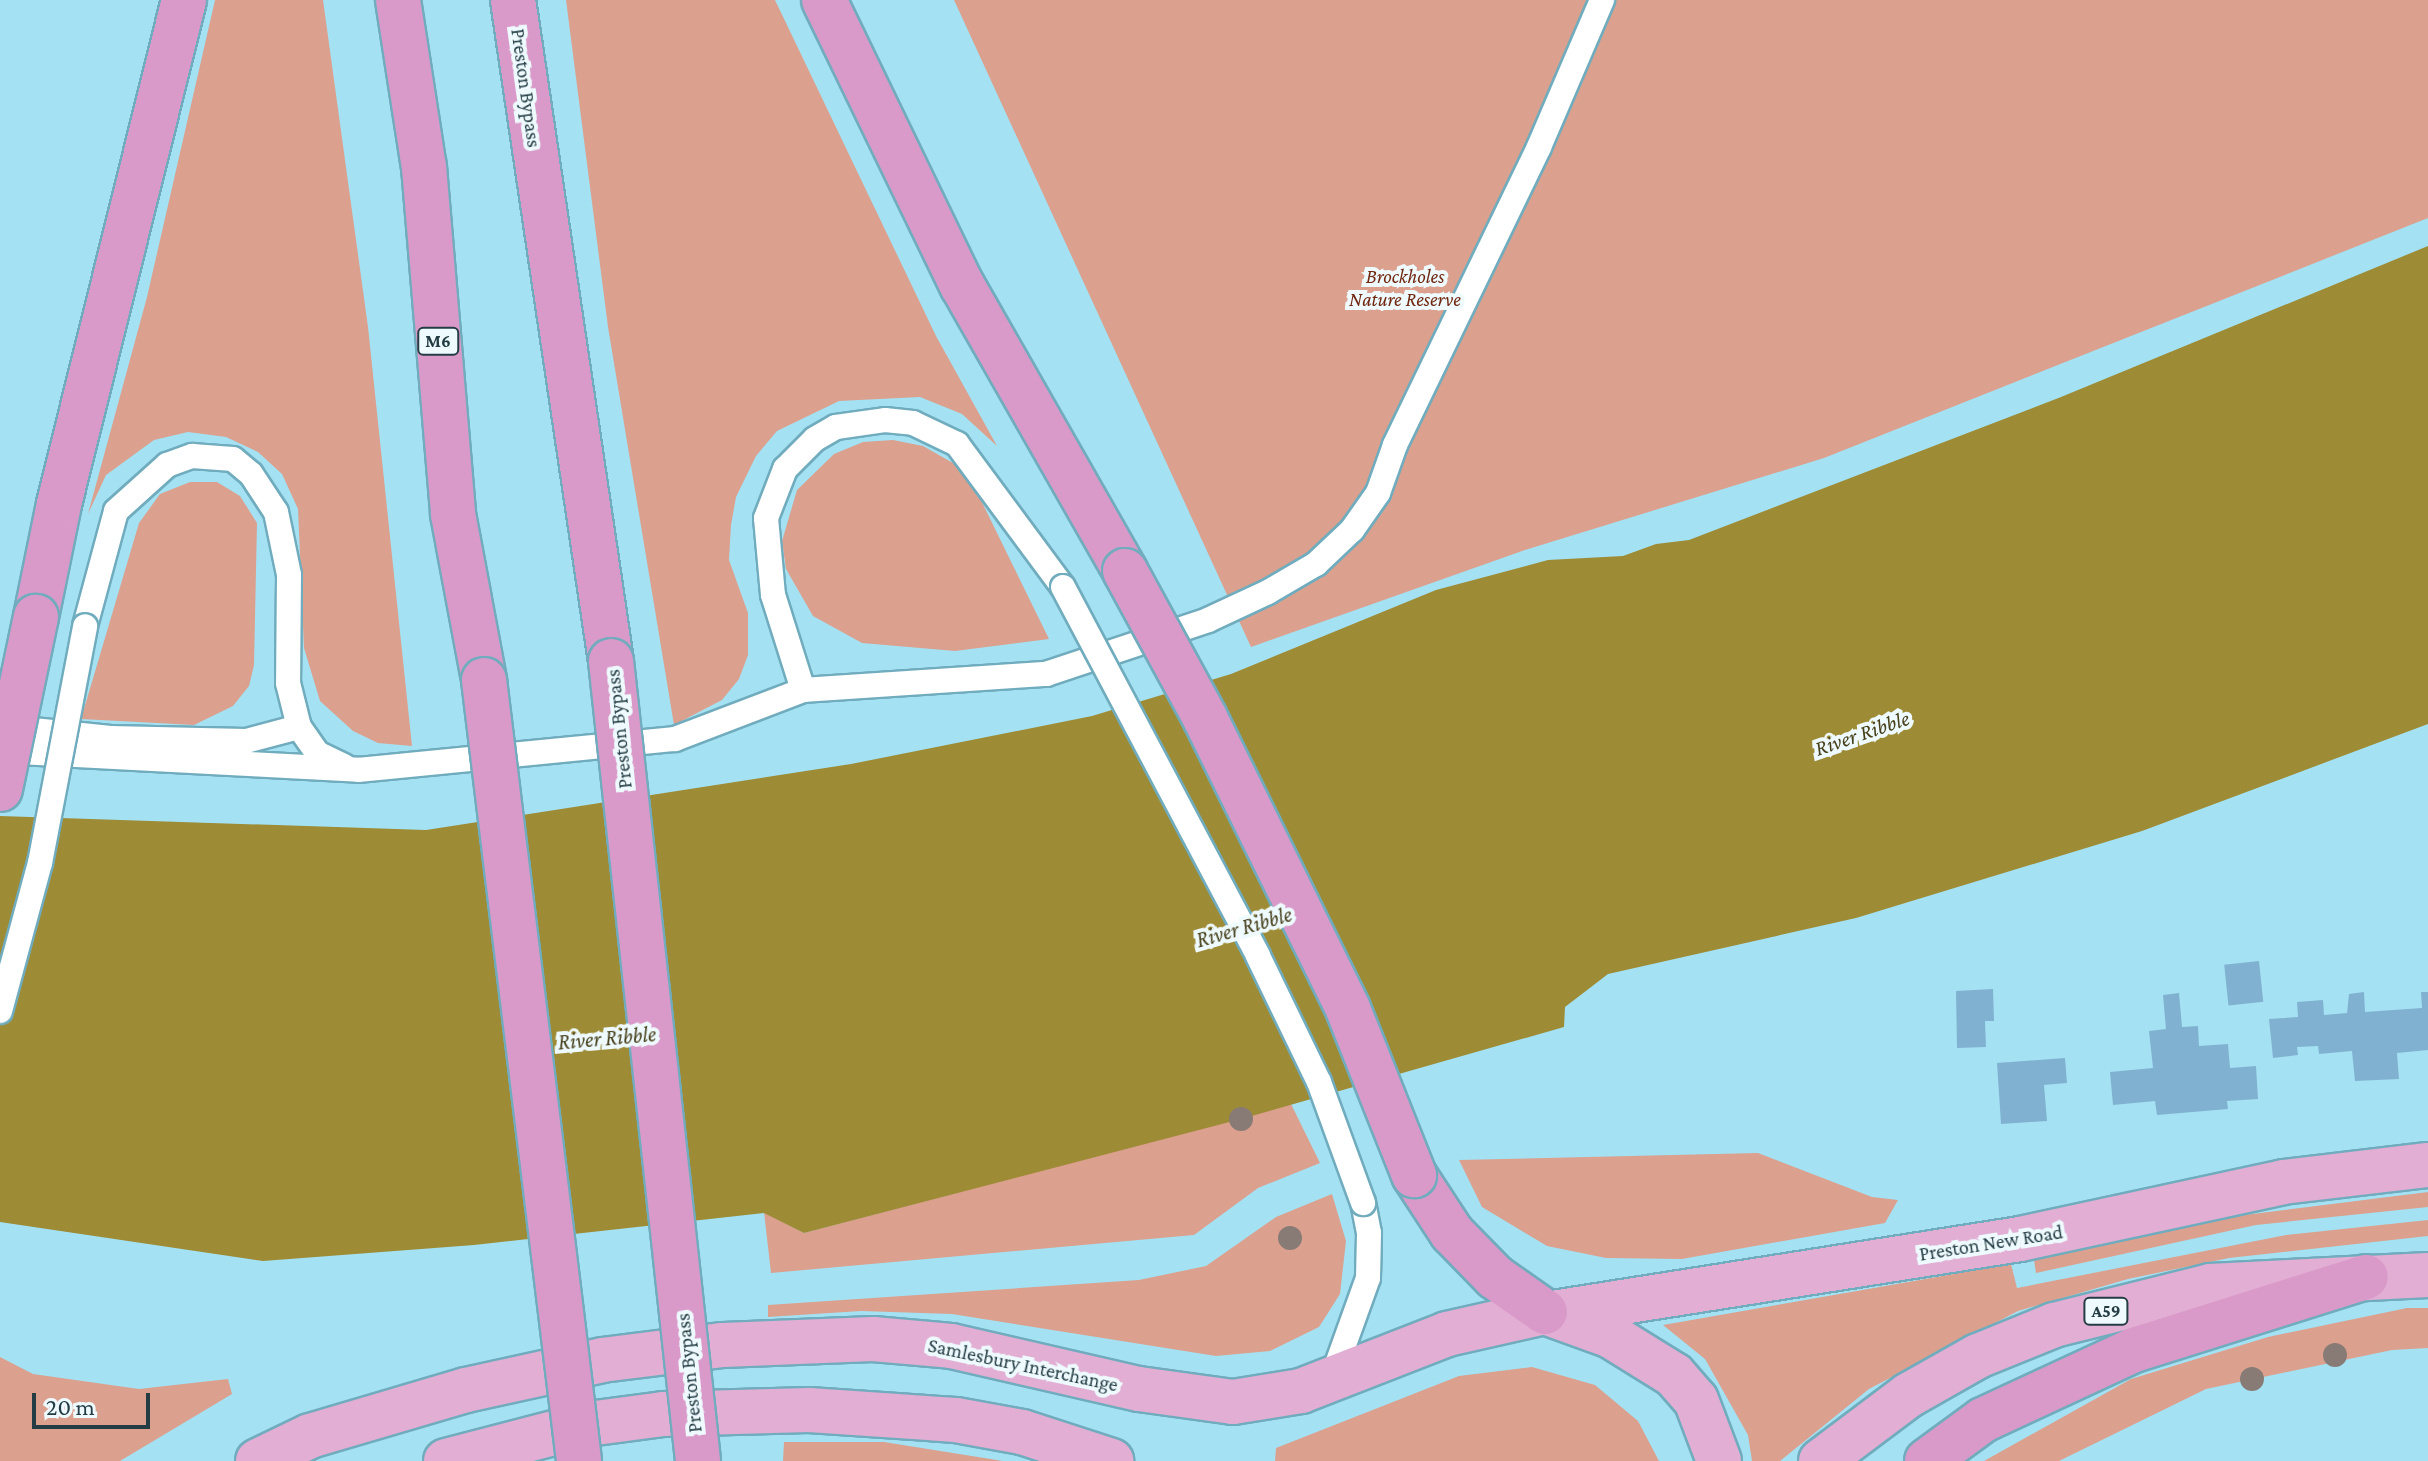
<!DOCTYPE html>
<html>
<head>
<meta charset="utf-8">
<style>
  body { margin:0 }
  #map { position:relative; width:2428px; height:1461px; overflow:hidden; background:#a4e2f3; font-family:"Crimson Pro",serif }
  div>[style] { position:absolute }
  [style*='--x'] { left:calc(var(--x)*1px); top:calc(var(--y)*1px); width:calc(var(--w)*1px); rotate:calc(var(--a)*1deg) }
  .green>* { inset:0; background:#dba08e }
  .water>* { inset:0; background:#9e8b35 }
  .building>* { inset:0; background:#81b1d0; transform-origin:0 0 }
  .roads { filter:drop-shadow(2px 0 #70acbd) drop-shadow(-2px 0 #70acbd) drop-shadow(0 2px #70acbd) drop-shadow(0 -2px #70acbd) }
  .service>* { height:24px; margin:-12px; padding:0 12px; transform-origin:12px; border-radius:12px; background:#fff }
  .trunk>* { height:44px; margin:-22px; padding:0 22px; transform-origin:22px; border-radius:22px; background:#e2aed4 }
  .motorway>* { height:44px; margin:-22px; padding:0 22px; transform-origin:22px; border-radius:22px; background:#da9ac9 }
  .bridges { filter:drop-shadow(2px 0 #70acbd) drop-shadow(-2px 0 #70acbd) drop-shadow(0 2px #70acbd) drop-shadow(0 -2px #70acbd) }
  .service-bridge>* { height:24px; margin:-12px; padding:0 12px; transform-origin:12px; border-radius:12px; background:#fff }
  .motorway-bridge>* { height:44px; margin:-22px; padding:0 22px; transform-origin:22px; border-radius:22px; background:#da9ac9 }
  .trees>* { width:24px; height:24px; margin:-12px; border-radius:50%; background:#887b76 }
  span { translate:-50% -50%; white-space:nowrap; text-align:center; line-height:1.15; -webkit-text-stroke:8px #eefafd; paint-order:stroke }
  .shield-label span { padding:2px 6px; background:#eefafd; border:2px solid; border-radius:6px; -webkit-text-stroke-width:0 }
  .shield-label { font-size:18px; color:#243d44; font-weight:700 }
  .street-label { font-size:20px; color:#243d44 }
  .park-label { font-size:20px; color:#712710; font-style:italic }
  .water-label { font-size:22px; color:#473f1a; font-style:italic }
  .scale { position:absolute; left:32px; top:1393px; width:118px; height:36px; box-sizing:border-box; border:4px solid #243d44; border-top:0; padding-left:10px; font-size:24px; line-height:28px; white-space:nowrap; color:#243d44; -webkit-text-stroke:6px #eefafd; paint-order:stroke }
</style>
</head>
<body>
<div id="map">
  <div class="green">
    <div style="clip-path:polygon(215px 0,323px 0,368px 327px,412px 746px,378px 743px,353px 731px,320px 701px,304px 648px,298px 509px,282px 474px,258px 452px,226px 437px,188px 432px,154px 440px,106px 475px,88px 514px,147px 297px)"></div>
    <div style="clip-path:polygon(566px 0,775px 0,936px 336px,997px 446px,962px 414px,920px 397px,839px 401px,777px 431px,756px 456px,736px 497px,731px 525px,729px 560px,748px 613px,748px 655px,739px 679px,722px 700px,674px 725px,608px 327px)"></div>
    <div style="clip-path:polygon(954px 0,2428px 0,2428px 218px,1824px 458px,1525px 550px,1251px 647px)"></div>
    <div style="clip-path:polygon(893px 440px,923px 446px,953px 463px,976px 490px,1049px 639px,955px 651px,862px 643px,813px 616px,786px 569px,782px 541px,797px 490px,834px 454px,863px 442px)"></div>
    <div style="clip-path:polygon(190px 482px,217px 482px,240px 496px,257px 523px,254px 665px,249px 686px,233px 706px,194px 725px,81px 719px,139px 523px,160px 494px)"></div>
    <div style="clip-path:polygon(1291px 1104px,1320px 1163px,1258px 1188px,1194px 1235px,771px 1273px,764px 1212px,804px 1233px)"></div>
    <div style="clip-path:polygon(1758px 1153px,1872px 1197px,1898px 1200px,1885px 1223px,1682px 1259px,1606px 1258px,1547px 1246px,1482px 1207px,1459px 1160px)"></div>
    <div style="clip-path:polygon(2428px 1192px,2428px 1207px,2256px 1225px,2036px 1273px,2034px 1260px,2245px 1215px)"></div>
    <div style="clip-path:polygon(1332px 1194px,1346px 1241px,1340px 1294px,1319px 1327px,1270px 1351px,1216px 1356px,952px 1314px,861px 1311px,768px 1317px,768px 1305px,1139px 1280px,1206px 1266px,1276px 1217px)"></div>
    <div style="clip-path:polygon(2428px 1220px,2428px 1236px,2229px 1258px,2128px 1279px,2018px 1311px,1869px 1389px,1780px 1461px,1752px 1461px,1748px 1435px,1705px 1359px,1663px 1325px,2011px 1264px,2017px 1288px,2286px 1235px)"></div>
    <div style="clip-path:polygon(2407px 1308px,2428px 1308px,2428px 1348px,2392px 1350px,2206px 1389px,2059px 1461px,1984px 1461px,2131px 1379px,2268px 1337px)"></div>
    <div style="clip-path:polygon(0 1357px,33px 1374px,139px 1389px,228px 1379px,232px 1394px,120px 1461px,0 1461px)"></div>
    <div style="clip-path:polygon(1532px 1367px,1595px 1385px,1638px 1421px,1659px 1461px,1275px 1461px,1276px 1448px,1459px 1376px)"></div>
    <div style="clip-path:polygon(784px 1442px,884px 1442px,1003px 1461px,783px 1461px)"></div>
  </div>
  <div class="water">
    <div style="clip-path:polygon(2428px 246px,2428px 724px,2142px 831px,1856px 918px,1608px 974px,1565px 1007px,1564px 1027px,1241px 1119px,804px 1233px,764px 1213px,474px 1245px,263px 1261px,0 1222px,0 816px,426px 830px,851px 764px,1092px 716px,1231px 674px,1436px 590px,1548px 560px,1623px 556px,1656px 544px,1689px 540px,2061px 397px)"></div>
  </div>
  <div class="building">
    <div style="left:2259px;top:961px;width:41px;height:35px;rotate:84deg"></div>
    <div style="clip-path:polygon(1993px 989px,1994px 1021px,1985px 1021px,1986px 1047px,1957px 1048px,1956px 991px)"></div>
    <div style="clip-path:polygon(2364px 992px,2365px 1012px,2422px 1008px,2421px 992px,2428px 992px,2428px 1050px,2397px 1053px,2399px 1079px,2355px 1081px,2352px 1051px,2319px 1054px,2318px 1046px,2297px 1047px,2298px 1055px,2273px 1058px,2269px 1019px,2298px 1017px,2297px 1002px,2323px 1000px,2324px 1015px,2347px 1013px,2349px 994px)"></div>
    <div style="clip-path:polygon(2179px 993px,2182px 1027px,2198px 1026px,2199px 1046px,2228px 1044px,2230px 1068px,2256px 1066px,2258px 1099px,2227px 1101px,2228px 1109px,2157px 1115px,2155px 1101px,2113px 1105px,2110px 1072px,2153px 1068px,2149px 1031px,2166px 1029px,2163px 995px)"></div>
    <div style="clip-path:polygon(2065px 1058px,2067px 1083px,2044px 1085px,2047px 1121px,2001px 1124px,1997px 1063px)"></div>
  </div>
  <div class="roads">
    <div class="service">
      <div style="--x:85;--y:626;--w:119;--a:-74.9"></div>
      <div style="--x:116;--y:511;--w:69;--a:-42"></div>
      <div style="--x:167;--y:465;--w:27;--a:-20"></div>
      <div style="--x:192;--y:456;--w:41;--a:4.2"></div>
      <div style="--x:233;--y:459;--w:23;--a:40"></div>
      <div style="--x:251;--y:474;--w:45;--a:56.7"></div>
      <div style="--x:276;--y:512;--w:64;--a:78.3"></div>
      <div style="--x:289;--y:575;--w:108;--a:90.5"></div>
      <div style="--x:288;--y:683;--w:45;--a:76"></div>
      <div style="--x:299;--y:727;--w:32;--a:55"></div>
      <div style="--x:317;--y:753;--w:30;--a:26"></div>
      <div style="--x:803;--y:690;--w:100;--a:-107.5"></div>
      <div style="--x:773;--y:595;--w:77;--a:-95.2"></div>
      <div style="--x:766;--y:518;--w:53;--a:-68.8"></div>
      <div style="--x:785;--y:469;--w:42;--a:-45"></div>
      <div style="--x:815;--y:439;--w:24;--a:-30"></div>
      <div style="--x:836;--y:427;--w:49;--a:-8.1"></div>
      <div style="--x:885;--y:420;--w:28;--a:6"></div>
      <div style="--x:913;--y:423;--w:49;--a:25.5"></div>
      <div style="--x:957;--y:444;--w:178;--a:53.5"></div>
      <div style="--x:4;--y:727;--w:107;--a:5.9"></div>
      <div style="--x:110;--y:738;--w:136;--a:1.3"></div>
      <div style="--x:246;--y:741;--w:55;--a:-14.8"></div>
      <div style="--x:0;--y:751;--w:359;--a:3"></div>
      <div style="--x:358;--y:770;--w:319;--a:-5.6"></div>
      <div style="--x:675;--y:739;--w:137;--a:-20.9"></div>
      <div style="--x:803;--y:690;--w:244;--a:-3.8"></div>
      <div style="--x:1046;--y:674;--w:171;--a:-18.4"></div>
      <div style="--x:1208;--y:620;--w:66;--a:-25"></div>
      <div style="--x:1268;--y:592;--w:56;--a:-30.3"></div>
      <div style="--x:1316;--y:564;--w:50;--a:-43.4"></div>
      <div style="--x:1352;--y:530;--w:45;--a:-54.9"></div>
      <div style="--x:1378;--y:493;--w:51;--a:-70.5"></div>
      <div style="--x:1395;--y:445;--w:331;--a:-64.2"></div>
      <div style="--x:1539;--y:147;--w:160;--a:-66.8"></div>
      <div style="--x:1332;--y:1378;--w:106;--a:-70.2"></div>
      <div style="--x:1368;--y:1278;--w:45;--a:-88.7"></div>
      <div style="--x:1369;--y:1233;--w:31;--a:-101"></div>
    </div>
    <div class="trunk">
      <div style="--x:1553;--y:1313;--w:473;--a:-9"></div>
      <div style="--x:2020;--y:1239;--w:269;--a:-12.2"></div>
      <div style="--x:2283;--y:1182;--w:146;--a:-6.7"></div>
      <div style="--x:258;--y:1461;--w:58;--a:-25.7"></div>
      <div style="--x:310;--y:1436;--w:163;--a:-16.4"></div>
      <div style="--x:466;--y:1390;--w:139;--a:-12.4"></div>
      <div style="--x:602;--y:1360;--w:122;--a:-7.1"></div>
      <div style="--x:723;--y:1345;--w:150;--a:-2.3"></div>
      <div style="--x:873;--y:1339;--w:78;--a:5.1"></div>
      <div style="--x:951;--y:1346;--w:193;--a:12.9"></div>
      <div style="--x:1139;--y:1389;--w:95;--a:7.9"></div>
      <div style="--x:1233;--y:1402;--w:69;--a:-9.2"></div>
      <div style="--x:1301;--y:1391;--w:157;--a:-21.3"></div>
      <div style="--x:1447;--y:1334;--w:100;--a:-12.7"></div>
      <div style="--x:1545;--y:1312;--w:70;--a:20"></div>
      <div style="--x:1611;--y:1336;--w:74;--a:31.8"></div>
      <div style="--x:1674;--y:1375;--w:33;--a:49"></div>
      <div style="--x:1696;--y:1400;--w:65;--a:69.3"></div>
      <div style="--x:446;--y:1461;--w:147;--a:-14.6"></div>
      <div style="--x:588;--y:1424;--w:76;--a:-7.6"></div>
      <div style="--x:663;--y:1414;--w:146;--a:-1.6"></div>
      <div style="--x:809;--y:1410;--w:147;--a:3.9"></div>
      <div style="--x:956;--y:1420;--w:67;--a:10.3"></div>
      <div style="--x:1022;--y:1432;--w:94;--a:18"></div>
      <div style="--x:1821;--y:1461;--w:110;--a:-36.9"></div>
      <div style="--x:1909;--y:1395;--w:79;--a:-29.5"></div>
      <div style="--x:1978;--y:1356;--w:82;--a:-22.2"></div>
      <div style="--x:2054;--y:1325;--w:161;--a:-14"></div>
      <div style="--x:2210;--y:1286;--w:218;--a:-2.9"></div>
    </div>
    <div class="motorway">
      <div style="--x:398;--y:0;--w:169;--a:81.2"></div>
      <div style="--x:424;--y:167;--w:348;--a:85.2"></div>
      <div style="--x:453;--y:514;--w:169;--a:79.4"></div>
      <div style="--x:513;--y:0;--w:668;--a:81.57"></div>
      <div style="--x:824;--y:0;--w:317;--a:64.2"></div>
      <div style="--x:962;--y:285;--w:329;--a:60.3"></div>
      <div style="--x:36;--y:617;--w:115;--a:-78.5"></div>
      <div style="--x:59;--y:504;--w:519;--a:-76.07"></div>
      <div style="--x:1414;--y:1175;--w:69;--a:56.8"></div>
      <div style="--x:1452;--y:1233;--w:62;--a:45.7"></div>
      <div style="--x:1495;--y:1277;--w:61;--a:35"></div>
      <div style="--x:1927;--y:1461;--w:69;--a:-36.2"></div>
      <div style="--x:1983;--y:1420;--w:166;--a:-24.9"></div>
      <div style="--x:2134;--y:1350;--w:243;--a:-17.5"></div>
    </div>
  </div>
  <div class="bridges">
    <div class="service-bridge">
      <div style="--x:1063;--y:587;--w:417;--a:62.1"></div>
      <div style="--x:1258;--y:956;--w:140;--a:64.2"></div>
      <div style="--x:1319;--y:1082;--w:129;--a:70"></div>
      <div style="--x:0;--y:1011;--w:153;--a:-74.9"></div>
      <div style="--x:40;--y:863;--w:241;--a:-79.2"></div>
    </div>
    <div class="motorway-bridge">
      <div style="--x:1125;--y:571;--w:167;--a:61.4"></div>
      <div style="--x:1205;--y:718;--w:324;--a:63.8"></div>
      <div style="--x:1348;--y:1009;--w:179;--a:68.3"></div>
      <div style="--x:611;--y:661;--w:805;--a:83.79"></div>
      <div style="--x:484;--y:680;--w:787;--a:83.06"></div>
      <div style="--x:0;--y:789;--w:176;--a:-78.2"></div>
    </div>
  </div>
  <div class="trees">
    <div style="left:1241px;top:1119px"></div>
    <div style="left:1290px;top:1238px"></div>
    <div style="left:2335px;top:1355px"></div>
    <div style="left:2252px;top:1379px"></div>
  </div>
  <div class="shield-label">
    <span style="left:438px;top:341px">M6</span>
    <span style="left:2106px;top:1311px">A59</span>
  </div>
  <div class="street-label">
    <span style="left:526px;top:88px;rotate:82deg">Preston Bypass</span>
    <span style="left:619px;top:729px;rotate:-96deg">Preston Bypass</span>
    <span style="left:1991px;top:1243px;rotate:-9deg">Preston New Road</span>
    <span style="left:1023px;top:1365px;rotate:12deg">Samlesbury Interchange</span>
    <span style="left:689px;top:1373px;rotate:-96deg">Preston Bypass</span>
  </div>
  <div class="park-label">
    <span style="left:1405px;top:288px">Brockholes<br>Nature Reserve</span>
  </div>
  <div class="water-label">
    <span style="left:1862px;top:733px;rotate:-19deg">River Ribble</span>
    <span style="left:1244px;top:927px;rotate:-16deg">River Ribble</span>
    <span style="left:607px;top:1038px;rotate:-5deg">River Ribble</span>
  </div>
  <div class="scale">20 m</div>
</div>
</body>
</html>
